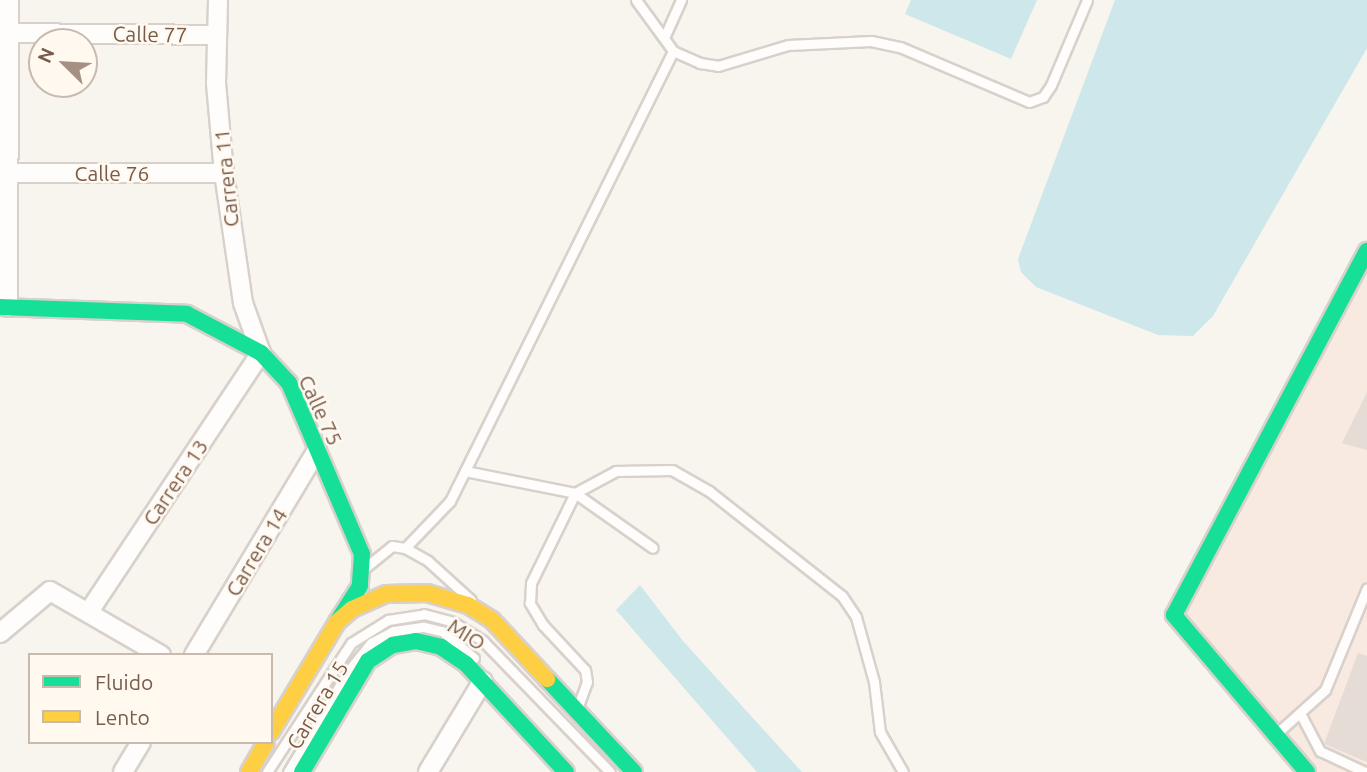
<!DOCTYPE html>
<html>
<head>
<meta charset="utf-8">
<style>
  body { margin:0 }
  #map { position:relative; width:1367px; height:772px; overflow:hidden; background:#f8f4ee; font-family:Ubuntu,sans-serif }
  div>[style] { position:absolute }
  [style*='--x'] { left:calc(var(--x)*1px); top:calc(var(--y)*1px); width:calc(var(--w)*1px); rotate:calc(var(--a)*1deg) }
  .commercial>* { inset:0; background:#f8e9e1 }
  .water>* { inset:0; background:#cee7ea }
  .building>* { inset:0; background:#e5dcd5 }
  .roads { filter:drop-shadow(2px 0 #d8d1cb) drop-shadow(-2px 0 #d8d1cb) drop-shadow(0 2px #d8d1cb) drop-shadow(0 -2px #d8d1cb) }
  .lane>* { height:9px; margin:-4.5px; padding:0 4.5px; transform-origin:4.5px; border-radius:4.5px; background:#fefdfc }
  .street>* { height:18px; margin:-9px; padding:0 9px; transform-origin:9px; border-radius:9px; background:#fefdfc }
  .fast>* { height:16px; margin:-8px; padding:0 8px; transform-origin:8px; border-radius:8px; background:#16e098 }
  .slow>* { height:16px; margin:-8px; padding:0 8px; transform-origin:8px; border-radius:8px; background:#ffcf43 }
  span { translate:-50% -50%; white-space:nowrap; text-align:center; line-height:1.15; -webkit-text-stroke:5px #fff9f0; paint-order:stroke }
  .street-label { font-size:21px; color:#795b4b }
  .legend { position:absolute; left:28px; top:653px; width:245px; height:91px; box-sizing:border-box; background:#fff9f0; border:2px solid #c9baae; margin:0; padding:9px 12px; list-style:none; font-size:21px; color:#795b4b }
  .legend li { display:flex; align-items:center; gap:14px; height:35px }
  .legend b { width:35px; border:2px solid #c9baae }
  .north { position:absolute; left:28px; top:28px; width:70px; height:70px; box-sizing:border-box; background:#fff9f0; border:2px solid #c9baae; border-radius:50%; rotate:294deg; font-size:19px; font-weight:700; line-height:28px; text-align:center; color:#795b4b }
  .north::after { content:''; display:block; margin:auto; width:24px; height:32px; background:#a59184; clip-path:polygon(50% 0,100% 100%,50% 72%,0 100%) }
</style>
</head>
<body>
<div id="map">
  <div class="commercial">
    <div style="clip-path:polygon(1367px 251px,1367px 772px,1307px 772px,1174px 615px)"></div>
  </div>
  <div class="water">
    <div style="clip-path:polygon(911px 0,1037px 0,1011px 59px,905px 14px)"></div>
    <div style="clip-path:polygon(1115px 0,1367px 0,1367px 48px,1213px 316px,1193px 336px,1158px 335px,1036px 287px,1021px 272px,1018px 259px)"></div>
    <div style="clip-path:polygon(640px 585px,683px 641px,802px 772px,757px 772px,616px 610px)"></div>
  </div>
  <div class="building">
    <div style="clip-path:polygon(1367px 392px,1367px 450px,1342px 443px)"></div>
    <div style="clip-path:polygon(1358px 653px,1367px 656px,1367px 762px,1324px 744px)"></div>
  </div>
  <div class="roads">
    <div class="lane">
      <div style="--x:636;--y:0;--w:63;--a:54"></div>
      <div style="--x:673;--y:51;--w:30;--a:24"></div>
      <div style="--x:700;--y:63;--w:18;--a:9"></div>
      <div style="--x:718;--y:66;--w:73;--a:-16.7"></div>
      <div style="--x:788;--y:45;--w:83;--a:-2.8"></div>
      <div style="--x:871;--y:41;--w:30;--a:12"></div>
      <div style="--x:900;--y:47;--w:140;--a:23.1"></div>
      <div style="--x:1029;--y:102;--w:15;--a:-20"></div>
      <div style="--x:1043;--y:97;--w:14;--a:-56"></div>
      <div style="--x:1051;--y:85;--w:92;--a:-67"></div>
      <div style="--x:664;--y:38;--w:42;--a:-65.9"></div>
      <div style="--x:465;--y:471;--w:112;--a:11.3"></div>
      <div style="--x:575;--y:493;--w:95;--a:35.2"></div>
      <div style="--x:405;--y:548;--w:26;--a:29"></div>
      <div style="--x:428;--y:561;--w:58;--a:42.2"></div>
      <div style="--x:366;--y:567;--w:33;--a:-39"></div>
      <div style="--x:392;--y:546;--w:13;--a:9"></div>
      <div style="--x:405;--y:548;--w:65;--a:-46.2"></div>
      <div style="--x:450;--y:501;--w:502;--a:-63.64"></div>
      <div style="--x:577;--y:709;--w:29;--a:-70"></div>
      <div style="--x:587;--y:682;--w:12;--a:-99"></div>
      <div style="--x:585;--y:670;--w:62;--a:-133"></div>
      <div style="--x:543;--y:625;--w:26;--a:-121"></div>
      <div style="--x:530;--y:603;--w:20;--a:-87"></div>
      <div style="--x:531;--y:583;--w:100;--a:-63.9"></div>
      <div style="--x:575;--y:493;--w:47;--a:-28.2"></div>
      <div style="--x:616;--y:471;--w:56;--a:-1"></div>
      <div style="--x:672;--y:470;--w:43;--a:29.6"></div>
      <div style="--x:709;--y:491;--w:169;--a:38.3"></div>
      <div style="--x:842;--y:596;--w:25;--a:56"></div>
      <div style="--x:856;--y:617;--w:67;--a:74.5"></div>
      <div style="--x:874;--y:682;--w:50;--a:83.2"></div>
      <div style="--x:880;--y:732;--w:46;--a:60.1"></div>
      <div style="--x:1301;--y:715;--w:41;--a:62.2"></div>
      <div style="--x:1320;--y:751;--w:50;--a:25"></div>
      <div style="--x:1276;--y:734;--w:66;--a:-41.9"></div>
      <div style="--x:1325;--y:690;--w:110;--a:-67.6"></div>
      <div style="--x:267;--y:772;--w:154;--a:-56.9"></div>
      <div style="--x:351;--y:643;--w:44;--a:-31.9"></div>
      <div style="--x:388;--y:620;--w:36;--a:-9"></div>
      <div style="--x:424;--y:614;--w:30;--a:15"></div>
      <div style="--x:453;--y:622;--w:36;--a:32"></div>
      <div style="--x:483;--y:641;--w:182;--a:45.9"></div>
      <div style="--x:288;--y:772;--w:119;--a:-59.1"></div>
      <div style="--x:349;--y:670;--w:35;--a:-51"></div>
      <div style="--x:371;--y:643;--w:26;--a:-28"></div>
      <div style="--x:394;--y:631;--w:30;--a:-8"></div>
      <div style="--x:424;--y:627;--w:18;--a:13"></div>
      <div style="--x:442;--y:631;--w:42;--a:40.2"></div>
    </div>
    <div class="street">
      <div style="--x:0;--y:33;--w:216;--a:0.5"></div>
      <div style="--x:0;--y:173;--w:224;--a:0"></div>
      <div style="--x:8;--y:307;--w:307;--a:-89.8"></div>
      <div style="--x:90;--y:610;--w:309;--a:-56.4"></div>
      <div style="--x:261;--y:353;--w:53;--a:-109.8"></div>
      <div style="--x:243;--y:303;--w:131;--a:-98.3"></div>
      <div style="--x:224;--y:173;--w:90;--a:-95.1"></div>
      <div style="--x:216;--y:83;--w:83;--a:-88.6"></div>
      <div style="--x:0;--y:633;--w:65;--a:-40"></div>
      <div style="--x:50;--y:591;--w:128;--a:30"></div>
      <div style="--x:194;--y:655;--w:239;--a:-59"></div>
      <div style="--x:123;--y:772;--w:35;--a:-59"></div>
      <div style="--x:428;--y:772;--w:106;--a:-58.9"></div>
    </div>
    <div class="fast">
      <div style="--x:0;--y:307;--w:187;--a:2.1"></div>
      <div style="--x:187;--y:314;--w:84;--a:27.8"></div>
      <div style="--x:261;--y:353;--w:41;--a:47"></div>
      <div style="--x:289;--y:383;--w:186;--a:66.9"></div>
      <div style="--x:362;--y:554;--w:32;--a:94"></div>
      <div style="--x:360;--y:586;--w:43;--a:122.6"></div>
      <div style="--x:547;--y:679;--w:127;--a:46.9"></div>
      <div style="--x:302;--y:772;--w:129;--a:-59.3"></div>
      <div style="--x:368;--y:661;--w:30;--a:-33"></div>
      <div style="--x:393;--y:645;--w:23;--a:-10"></div>
      <div style="--x:416;--y:641;--w:26;--a:13"></div>
      <div style="--x:441;--y:647;--w:30;--a:34"></div>
      <div style="--x:466;--y:664;--w:147;--a:47.2"></div>
      <div style="--x:1307;--y:772;--w:206;--a:-130.3"></div>
      <div style="--x:1174;--y:615;--w:412;--a:-62.1"></div>
    </div>
    <div class="slow">
      <div style="--x:271;--y:732;--w:128;--a:-59"></div>
      <div style="--x:337;--y:622;--w:20;--a:-41"></div>
      <div style="--x:352;--y:609;--w:37;--a:-24"></div>
      <div style="--x:386;--y:594;--w:41;--a:-1.4"></div>
      <div style="--x:427;--y:593;--w:43;--a:16.3"></div>
      <div style="--x:468;--y:605;--w:28;--a:32"></div>
      <div style="--x:492;--y:620;--w:81;--a:47"></div>
      <div style="--x:249;--y:772;--w:34;--a:-60"></div>
    </div>
  </div>
  <div class="street-label">
    <span style="left:150px;top:34px;rotate:1deg">Calle 77</span>
    <span style="left:112px;top:173px">Calle 76</span>
    <span style="left:226px;top:178px;rotate:-96deg">Carrera 11</span>
    <span style="left:321px;top:410px;rotate:65deg">Calle 75</span>
    <span style="left:175px;top:482px;rotate:-56deg">Carrera 13</span>
    <span style="left:256px;top:552px;rotate:-59deg">Carrera 14</span>
    <span style="left:467px;top:634px;rotate:33deg">MIO</span>
    <span style="left:317px;top:705px;rotate:-59deg">Carrera 15</span>
  </div>
  <ul class="legend">
  <li><b style="height:9px;background:#16e098"></b>Fluido</li>
  <li><b style="height:9px;background:#ffcf43"></b>Lento</li>
  </ul>
  <div class="north">N</div>
</div>
</body>
</html>
